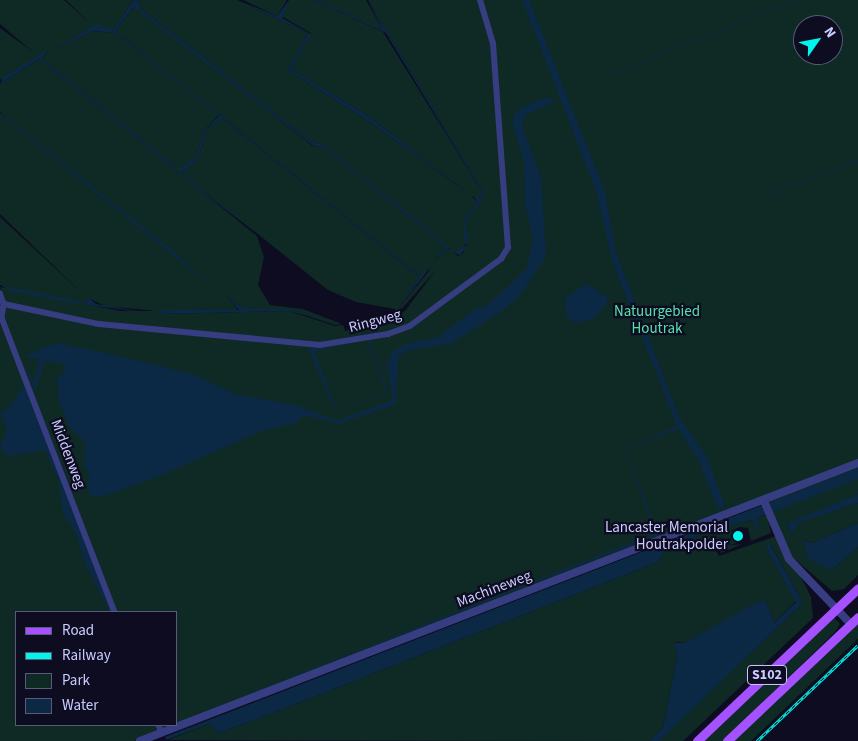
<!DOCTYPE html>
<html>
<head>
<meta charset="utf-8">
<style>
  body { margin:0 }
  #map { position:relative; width:858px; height:741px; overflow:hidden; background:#0d0c20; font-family:"Source Sans 3",sans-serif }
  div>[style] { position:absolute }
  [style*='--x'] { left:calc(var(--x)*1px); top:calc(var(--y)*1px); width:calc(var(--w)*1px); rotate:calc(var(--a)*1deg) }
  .green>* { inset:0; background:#0f2a25 }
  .water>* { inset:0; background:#0b2945 }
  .stream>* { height:1px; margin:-0.5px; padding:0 0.5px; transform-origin:0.5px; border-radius:0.5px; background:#0b2945 }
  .minor>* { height:5.5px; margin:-2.75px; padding:0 2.75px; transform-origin:2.75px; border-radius:2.75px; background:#363d80 }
  .tertiary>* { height:8px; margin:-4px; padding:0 4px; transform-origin:4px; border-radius:4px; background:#363d80 }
  .primary>* { height:9px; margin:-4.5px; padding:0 4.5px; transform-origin:4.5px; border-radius:4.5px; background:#a651ff }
  .rail>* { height:3px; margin-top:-1.5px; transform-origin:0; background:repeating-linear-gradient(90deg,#0d0c20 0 4px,#00f5ec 0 8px); box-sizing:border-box; border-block:1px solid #00f5ec }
  .dots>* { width:14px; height:14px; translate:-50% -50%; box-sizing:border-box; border:2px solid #0d0c20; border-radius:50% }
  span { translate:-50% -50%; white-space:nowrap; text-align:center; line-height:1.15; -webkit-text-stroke:4.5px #0d0c20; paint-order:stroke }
  .shield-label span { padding:1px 4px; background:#0d0c20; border:1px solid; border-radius:4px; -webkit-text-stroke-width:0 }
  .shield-label { font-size:14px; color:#caccff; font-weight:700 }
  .park-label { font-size:15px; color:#55e1ab }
  .street-label { font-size:15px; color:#caccff }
  .poi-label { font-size:15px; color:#caccff }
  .right { translate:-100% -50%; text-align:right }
  .legend { position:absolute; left:15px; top:611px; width:162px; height:115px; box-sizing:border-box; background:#0d0c20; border:1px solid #595979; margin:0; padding:6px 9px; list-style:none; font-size:15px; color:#caccff }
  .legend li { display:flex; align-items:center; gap:10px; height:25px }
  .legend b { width:25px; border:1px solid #595979 }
  .north { position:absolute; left:793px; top:15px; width:50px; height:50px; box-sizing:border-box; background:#0d0c20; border:1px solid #595979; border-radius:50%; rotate:57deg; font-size:14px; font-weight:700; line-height:20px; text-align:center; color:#caccff }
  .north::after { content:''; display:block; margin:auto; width:18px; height:22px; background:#00f5ec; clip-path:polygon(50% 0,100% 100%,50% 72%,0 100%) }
</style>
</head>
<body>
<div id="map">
  <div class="green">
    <div style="clip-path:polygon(evenodd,0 0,64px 0,91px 24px,66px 0,237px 0,308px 33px,288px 70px,367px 120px,469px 194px,368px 116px,291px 69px,311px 33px,281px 16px,289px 0,314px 0,383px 32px,482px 192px,480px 199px,472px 196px,477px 202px,463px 221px,466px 242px,461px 252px,454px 253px,458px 256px,463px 253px,467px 245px,465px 223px,483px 198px,484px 193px,368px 0,858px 0,858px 460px,166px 729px,163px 729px,160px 725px,176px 725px,176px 612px,117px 612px,3px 317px,5px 301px,0 287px,120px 311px,156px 311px,105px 306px,88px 298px,86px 303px,61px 299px,0 285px,0 217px,85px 296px,0 214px,0 113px,223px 294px,0 112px,0 84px,39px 59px,175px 169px,176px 167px,42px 59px,48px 51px,0 80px,0 28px,33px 52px,0 24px,0 0,139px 0,140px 8px,311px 141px,322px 144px,452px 250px,447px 248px,434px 262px,445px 246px,323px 147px,313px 146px,135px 6px,117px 28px,118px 33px,420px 276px,431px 268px,399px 308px,419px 277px,223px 119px,207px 128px,198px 160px,181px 173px,328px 290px,356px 302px,395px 309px,397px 314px,436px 270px,405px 311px,381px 322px,345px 331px,343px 325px,335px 326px,289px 311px,159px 314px,188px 309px,239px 311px,227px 297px,244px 309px,287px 309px,335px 325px,342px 324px,303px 309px,270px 305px,258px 285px,264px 257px,257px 236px,178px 172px,196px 158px,204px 130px,219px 115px,116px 33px,93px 31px,53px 51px,96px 25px,113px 30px,132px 2px,139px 0,0 0,803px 25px,833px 25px,833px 55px,803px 55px,803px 25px)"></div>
    <div style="clip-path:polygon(243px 0,287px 0,277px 16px)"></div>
    <div style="clip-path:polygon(318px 0,366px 0,383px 30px,381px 30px)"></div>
    <div style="clip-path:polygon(0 318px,114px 612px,16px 612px,16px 725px,157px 725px,158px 730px,134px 741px,0 741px)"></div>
    <div style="clip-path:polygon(858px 465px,858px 494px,787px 525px,792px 535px,797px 523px,858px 503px,858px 523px,812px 543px,804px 540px,832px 570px,858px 547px,858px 575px,844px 589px,832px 591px,790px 555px,768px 501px)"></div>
    <div style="clip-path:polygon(767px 515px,771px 533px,751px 541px,748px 528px,740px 527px,730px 531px,743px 532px,735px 534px,737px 543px,727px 546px,742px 544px,721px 553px,717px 546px,723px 536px,713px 545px,719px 556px,776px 536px,784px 557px,798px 571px,811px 597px,813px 618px,683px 741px,658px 741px,803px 603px,771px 545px,773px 561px,796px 601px,774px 623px,767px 603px,685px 643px,676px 642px,677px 657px,663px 728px,649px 741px,168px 740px,209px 724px,219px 733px,275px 712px,658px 562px,665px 551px,702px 534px,752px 520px,759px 533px,756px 518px)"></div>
    <div style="clip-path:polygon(834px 618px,840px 624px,835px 632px,723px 741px,701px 741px)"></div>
    <div style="clip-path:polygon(858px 623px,858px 639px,751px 741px,731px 741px)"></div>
  </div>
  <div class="water">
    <div style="clip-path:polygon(139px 0,140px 8px,311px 141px,322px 144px,452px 249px,447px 248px,434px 262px,445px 246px,323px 147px,314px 146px,134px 7px,117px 28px,118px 33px,420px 276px,431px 266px,399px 308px,419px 277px,223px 119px,207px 128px,198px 160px,181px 173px,268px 242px,179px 174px,179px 169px,196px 158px,204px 130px,219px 116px,116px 33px,93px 31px,53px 51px,96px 24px,113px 30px,132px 2px)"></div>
    <div style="clip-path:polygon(237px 0,277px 16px,289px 0,282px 18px,311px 34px,291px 69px,368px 116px,469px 194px,367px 120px,288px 70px,308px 33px)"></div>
    <div style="clip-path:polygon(314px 0,318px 0,383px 30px,368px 0,484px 193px,483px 198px,465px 223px,468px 239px,465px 249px,460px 255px,454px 253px,465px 246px,463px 221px,477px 202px,473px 195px,480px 199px,482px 192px,386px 33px)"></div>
    <div style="clip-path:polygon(522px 0,529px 0,605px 192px,616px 253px,679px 417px,707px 457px,725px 507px,718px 509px,698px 459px,679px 429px,635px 445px,627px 453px,657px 531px,657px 535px,176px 722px,655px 533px,626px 452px,635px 444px,677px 426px,613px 263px,596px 191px)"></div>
    <div style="clip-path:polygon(48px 50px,42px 59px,176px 167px,175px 169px,39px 59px,0 84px,3px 77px)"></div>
    <div style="clip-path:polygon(543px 98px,552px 98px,552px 103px,526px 114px,522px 126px,541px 177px,546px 257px,519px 297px,498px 314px,450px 344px,406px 351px,398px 357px,396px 404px,339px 424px,303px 415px,296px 423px,264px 430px,159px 476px,107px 495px,92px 496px,88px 491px,89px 474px,84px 465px,85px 442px,68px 425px,59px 400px,57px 380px,67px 368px,63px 363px,45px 361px,35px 391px,102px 566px,24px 363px,34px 382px,40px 359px,24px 356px,57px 343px,132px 359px,192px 374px,235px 394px,296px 405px,336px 421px,393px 400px,387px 365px,393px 351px,406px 344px,436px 338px,474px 310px,487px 306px,527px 268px,533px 239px,525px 203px,524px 161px,512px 122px,516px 111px)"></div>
    <div style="clip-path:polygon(0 112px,170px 249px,222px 295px,6px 119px)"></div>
    <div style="clip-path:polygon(586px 284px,606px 296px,608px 302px,595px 317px,576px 324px,566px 316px,565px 298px)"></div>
    <div style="clip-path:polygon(0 285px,86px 303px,88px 297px,96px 304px,156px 314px,66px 302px,9px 290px)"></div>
    <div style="clip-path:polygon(227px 297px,244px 309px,287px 309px,343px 325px,289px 311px,159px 314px,160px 311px,188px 309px,239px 310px)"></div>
    <div style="clip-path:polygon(374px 340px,370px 344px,387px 390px,386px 393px,336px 412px,308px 348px,337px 349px,314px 351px,337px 411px,386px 392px,368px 343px)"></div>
    <div style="clip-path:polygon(24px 385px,98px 577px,110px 612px,85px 564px,76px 533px,63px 514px,59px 482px,45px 450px,9px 456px,0 448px,7px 430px,0 414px,10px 407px)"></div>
    <div style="clip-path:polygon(858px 468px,858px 479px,757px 518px,759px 534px,752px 520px,702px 534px,665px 551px,658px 562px,275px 712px,219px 733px,209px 724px,166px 740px,165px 737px)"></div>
    <div style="clip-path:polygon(858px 494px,858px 503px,798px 523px,792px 535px,787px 525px,790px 522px)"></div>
    <div style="clip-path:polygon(858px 523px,858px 547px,832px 570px,808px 559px,803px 540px,812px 543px)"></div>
    <div style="clip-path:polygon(769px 542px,803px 603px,659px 741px,649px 741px,663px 728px,677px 657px,675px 643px,685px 643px,761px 600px,767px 603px,774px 623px,796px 602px,773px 561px,766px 545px)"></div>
  </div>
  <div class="stream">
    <div style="--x:605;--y:75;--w:206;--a:-21.3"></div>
    <div style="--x:761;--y:197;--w:104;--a:-20.9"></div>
  </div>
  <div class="minor">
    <div style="--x:0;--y:293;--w:12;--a:70"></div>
    <div style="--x:4;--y:304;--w:97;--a:11.9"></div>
    <div style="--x:99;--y:324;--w:222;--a:5.4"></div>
    <div style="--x:320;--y:345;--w:69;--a:-9.2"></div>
    <div style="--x:388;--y:334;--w:23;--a:-20"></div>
    <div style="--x:410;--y:326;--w:113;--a:-36.4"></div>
    <div style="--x:501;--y:259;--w:13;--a:-58"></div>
    <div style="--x:508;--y:248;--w:205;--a:-94.2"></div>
    <div style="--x:493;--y:44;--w:46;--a:-106.5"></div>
    <div style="--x:4;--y:304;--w:14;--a:98"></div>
    <div style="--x:2;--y:318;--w:315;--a:69"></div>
    <div style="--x:159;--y:725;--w:9;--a:69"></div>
  </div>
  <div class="tertiary">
    <div style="--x:764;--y:501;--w:63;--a:66.7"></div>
    <div style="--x:789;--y:559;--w:90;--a:46.4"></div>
    <div style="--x:140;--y:741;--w:770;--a:-21.17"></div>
  </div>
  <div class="primary">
    <div style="--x:697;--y:741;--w:222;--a:-43.5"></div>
    <div style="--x:727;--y:741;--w:180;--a:-43.4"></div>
  </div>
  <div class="rail">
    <div style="--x:757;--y:741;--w:139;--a:-43.5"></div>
  </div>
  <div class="dots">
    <div style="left:738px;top:536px;background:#00f5ec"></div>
  </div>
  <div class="shield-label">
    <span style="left:767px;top:675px">S102</span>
  </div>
  <div class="park-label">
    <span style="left:657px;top:320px">Natuurgebied<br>Houtrak</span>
  </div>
  <div class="street-label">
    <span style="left:375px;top:321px;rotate:-15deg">Ringweg</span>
    <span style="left:68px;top:454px;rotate:69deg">Middenweg</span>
    <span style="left:494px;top:589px;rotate:-21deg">Machineweg</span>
  </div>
  <div class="poi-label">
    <span class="right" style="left:728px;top:536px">Lancaster Memorial<br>Houtrakpolder</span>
  </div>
  <ul class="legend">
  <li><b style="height:6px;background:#a651ff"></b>Road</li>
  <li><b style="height:6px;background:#00f5ec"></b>Railway</li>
  <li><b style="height:14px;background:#0f2a25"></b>Park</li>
  <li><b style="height:14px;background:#0b2945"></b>Water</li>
  </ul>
  <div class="north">N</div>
</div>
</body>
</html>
